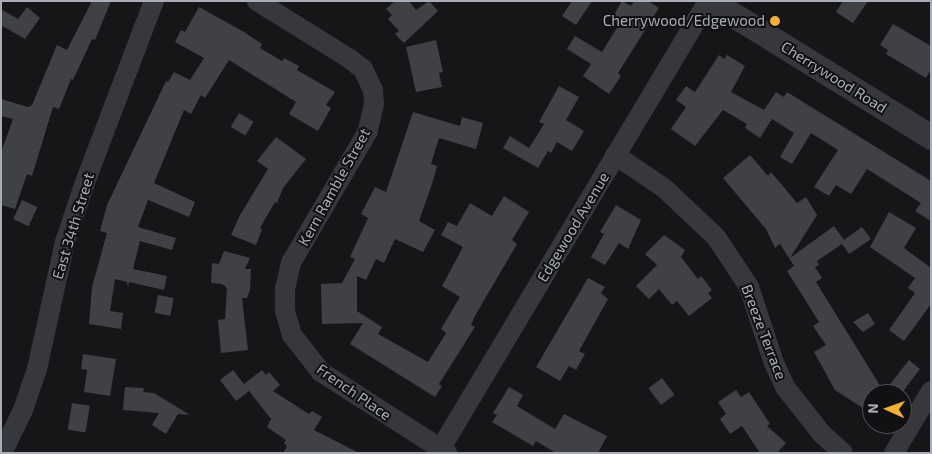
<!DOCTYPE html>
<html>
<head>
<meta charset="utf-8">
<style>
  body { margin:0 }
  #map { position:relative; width:932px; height:454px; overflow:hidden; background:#161618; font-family:"Exo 2",sans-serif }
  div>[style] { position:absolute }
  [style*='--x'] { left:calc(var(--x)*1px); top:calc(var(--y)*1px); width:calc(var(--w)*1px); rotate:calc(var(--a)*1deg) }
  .building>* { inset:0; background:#404145; transform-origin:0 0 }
  .minor>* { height:20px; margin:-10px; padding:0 10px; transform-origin:10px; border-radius:10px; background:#37383d }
  .tertiary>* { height:25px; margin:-12.5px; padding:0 12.5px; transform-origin:12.5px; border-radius:12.5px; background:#37383d }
  .dots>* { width:14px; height:14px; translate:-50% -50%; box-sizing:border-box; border:2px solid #111113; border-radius:50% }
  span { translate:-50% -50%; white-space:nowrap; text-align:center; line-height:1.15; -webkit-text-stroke:4px #111113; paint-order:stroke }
  .poi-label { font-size:15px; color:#a8adb8 }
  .right { translate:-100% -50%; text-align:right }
  .street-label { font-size:15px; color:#a8adb8 }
  .frame { position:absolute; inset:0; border:2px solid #a8adb8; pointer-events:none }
  .north { position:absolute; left:862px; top:384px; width:50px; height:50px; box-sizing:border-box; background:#111113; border:1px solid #4d4f55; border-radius:50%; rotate:272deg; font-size:14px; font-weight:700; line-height:20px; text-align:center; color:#a8adb8 }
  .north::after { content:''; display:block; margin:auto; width:18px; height:22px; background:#f2b134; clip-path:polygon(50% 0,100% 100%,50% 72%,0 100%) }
</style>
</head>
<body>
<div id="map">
  <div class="building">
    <div style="clip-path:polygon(92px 1px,111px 1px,95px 40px,92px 39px,73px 80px,71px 79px,59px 109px,53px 107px,32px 176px,27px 174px,15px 209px,1px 205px,1px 152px,13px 119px,1px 116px,1px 99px,28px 107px,32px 105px,57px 45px,67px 50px)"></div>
    <div style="clip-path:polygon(395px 1px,409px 1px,416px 10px,429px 1px,438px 11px,404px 43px,395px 34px,399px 31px,388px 19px,392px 15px,386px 9px)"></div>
    <div style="clip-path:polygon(572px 1px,592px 1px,576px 25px,562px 16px)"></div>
    <div style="clip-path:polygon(622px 1px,631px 6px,634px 1px,648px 1px,659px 8px,618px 73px,621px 76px,609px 94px,583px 76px,591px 64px,567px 49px,575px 36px,602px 52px,621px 21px,613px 16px)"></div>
    <div style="clip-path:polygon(843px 1px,868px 1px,853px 23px,836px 12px)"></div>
    <div style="clip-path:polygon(27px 7px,40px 18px,25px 39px,1px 25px,1px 9px,18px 19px)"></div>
    <div style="clip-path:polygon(199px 7px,244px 32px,262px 44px,260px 48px,282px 61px,284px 58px,299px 66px,297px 70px,335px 92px,326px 105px,331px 108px,318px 131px,289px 114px,296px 102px,229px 60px,205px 98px,201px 95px,191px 114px,184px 110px,154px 183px,195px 202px,189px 217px,148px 200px,138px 227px,176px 238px,172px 250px,140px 241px,133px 269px,167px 276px,164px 290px,129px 282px,128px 287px,127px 282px,115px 279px,110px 311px,123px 313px,121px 329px,89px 324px,92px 287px,107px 233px,100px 231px,107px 205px,166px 81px,168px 82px,174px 72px,190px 80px,204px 58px,175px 42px,181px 30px,185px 32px)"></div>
    <div style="clip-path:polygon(893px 24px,931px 46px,931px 69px,926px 78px,886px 54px,888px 50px,880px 45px)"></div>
    <div style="clip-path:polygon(436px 40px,443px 72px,439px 73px,442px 87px,416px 92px,406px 47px)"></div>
    <div style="clip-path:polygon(719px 55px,724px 59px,727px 55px,745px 66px,731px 92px,764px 110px,776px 92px,784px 97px,787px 92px,931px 181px,931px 221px,915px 211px,921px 203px,867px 169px,851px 194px,836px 185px,829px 196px,814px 187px,838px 150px,811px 133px,792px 164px,780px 157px,794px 133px,772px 119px,760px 138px,745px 128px,747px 124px,723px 110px,695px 146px,671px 129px,686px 107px,676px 100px,686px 86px,695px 92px)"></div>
    <div style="clip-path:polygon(559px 86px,579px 97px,566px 120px,584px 131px,572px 151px,557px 142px,551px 153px,548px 151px,538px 168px,503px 148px,510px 136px,529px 148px,544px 124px,539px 122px)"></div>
    <div style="clip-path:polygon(413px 112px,460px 126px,462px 117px,483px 123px,476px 149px,439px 138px,431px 164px,437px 166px,432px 184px,419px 221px,435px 230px,423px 252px,395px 239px,384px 263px,376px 259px,366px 280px,357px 276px,357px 311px,382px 327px,378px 334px,428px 362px,446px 333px,441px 329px,460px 297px,442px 286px,463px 247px,441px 235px,448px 222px,457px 226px,470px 203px,492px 216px,504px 196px,529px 212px,512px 240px,517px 244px,476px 314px,471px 325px,475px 327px,439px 384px,442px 386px,435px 397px,350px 344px,363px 323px,322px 324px,321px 284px,342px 283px,355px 259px,350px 257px,368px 218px,361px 214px,375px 187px,386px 192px)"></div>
    <div style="left:239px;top:113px;width:17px;height:16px;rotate:31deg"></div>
    <div style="clip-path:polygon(276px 137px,306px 159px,283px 188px,277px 203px,275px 202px,260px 228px,262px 229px,256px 245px,231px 235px,240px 215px,268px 169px,257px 161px)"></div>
    <div style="clip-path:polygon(750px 155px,768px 176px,771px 172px,797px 203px,806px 197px,817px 215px,790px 258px,834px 226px,844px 240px,862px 227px,871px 239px,849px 254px,842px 244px,817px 261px,819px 265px,815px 267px,822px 278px,816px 282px,884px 392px,909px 360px,920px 369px,901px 394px,872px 394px,872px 414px,835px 390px,814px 352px,826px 345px,813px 326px,819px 322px,787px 271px,794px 266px,780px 244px,775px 248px,766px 229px,723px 178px)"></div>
    <div style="left:22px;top:200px;width:17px;height:21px;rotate:25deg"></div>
    <div style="clip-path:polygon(616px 205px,641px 220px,628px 249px,619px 243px,605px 265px,591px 257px,604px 234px,600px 232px)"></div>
    <div style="clip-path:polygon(889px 212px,916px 228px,904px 248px,931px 268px,931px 304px,904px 341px,889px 330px,915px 293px,908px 288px,915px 278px,870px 247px)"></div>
    <div style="clip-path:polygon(664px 235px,685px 250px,681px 257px,698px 279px,701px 276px,712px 290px,708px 293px,712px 298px,689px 316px,677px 301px,672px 305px,659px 289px,649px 299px,636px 286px,657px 265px,645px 254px)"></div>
    <div style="clip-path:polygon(224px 251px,250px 258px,245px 269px,251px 269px,250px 290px,247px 298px,242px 298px,248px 350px,221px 353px,218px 320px,225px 319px,227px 288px,222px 284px,211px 283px,212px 263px,219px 264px)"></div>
    <div style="clip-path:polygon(588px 278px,605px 287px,601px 293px,608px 299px,579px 351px,585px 354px,576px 370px,569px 366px,560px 381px,536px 367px)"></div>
    <div style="left:158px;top:295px;width:16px;height:18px;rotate:11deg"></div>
    <div style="clip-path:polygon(868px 313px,875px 324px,863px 332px,853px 322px)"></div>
    <div style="clip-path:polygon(83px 354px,116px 359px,110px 396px,84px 392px,87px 370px,81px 369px)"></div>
    <div style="clip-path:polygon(233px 370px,244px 384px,262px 370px,266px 375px,269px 372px,280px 385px,273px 391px,309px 414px,312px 411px,322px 417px,314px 430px,359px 453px,283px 453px,287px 446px,284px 443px,286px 440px,267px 427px,271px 419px,249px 391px,236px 401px,220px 380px)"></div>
    <div style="left:662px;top:378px;width:21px;height:17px;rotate:53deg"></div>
    <div style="clip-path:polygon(125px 387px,144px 388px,143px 392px,154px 393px,190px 415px,178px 414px,166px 434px,152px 425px,159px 413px,123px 410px)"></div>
    <div style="clip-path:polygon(509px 387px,523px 395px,517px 406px,555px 429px,564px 414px,607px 436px,598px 453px,556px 453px,536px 441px,533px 446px,492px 422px,497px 415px,493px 413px)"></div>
    <div style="clip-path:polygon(736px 390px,741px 397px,749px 392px,770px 424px,767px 426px,786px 443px,777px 453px,760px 453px,742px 426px,730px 434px,720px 419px,726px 414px,718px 402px)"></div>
    <div style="left:72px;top:403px;width:18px;height:27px;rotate:9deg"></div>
  </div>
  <div class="minor">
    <div style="--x:257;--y:1;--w:110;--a:31.9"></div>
    <div style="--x:350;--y:59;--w:16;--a:38"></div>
    <div style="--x:363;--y:69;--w:23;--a:65"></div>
    <div style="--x:373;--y:90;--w:14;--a:86"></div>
    <div style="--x:374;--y:104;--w:28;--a:103"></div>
    <div style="--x:368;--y:131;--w:153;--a:120.3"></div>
    <div style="--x:291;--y:263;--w:26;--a:103"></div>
    <div style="--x:285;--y:288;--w:23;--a:90"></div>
    <div style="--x:285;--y:311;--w:25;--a:74"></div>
    <div style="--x:292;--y:335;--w:47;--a:51.9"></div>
    <div style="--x:321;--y:372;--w:150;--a:32.7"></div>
    <div style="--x:615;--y:155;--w:59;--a:34"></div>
    <div style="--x:664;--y:188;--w:71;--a:43.3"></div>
    <div style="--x:716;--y:237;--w:60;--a:56.6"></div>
    <div style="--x:749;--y:287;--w:80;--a:71.8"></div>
    <div style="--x:774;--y:363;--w:26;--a:65"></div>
    <div style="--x:785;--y:387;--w:60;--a:51.8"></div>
    <div style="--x:822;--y:434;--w:28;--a:42"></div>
    <div style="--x:2;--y:453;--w:48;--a:-64"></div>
    <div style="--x:23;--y:410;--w:43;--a:-71.1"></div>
    <div style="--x:37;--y:369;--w:130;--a:-77.6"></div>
    <div style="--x:65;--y:242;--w:60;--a:-71.6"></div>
    <div style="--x:84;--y:185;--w:197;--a:-69.2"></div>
    <div style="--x:438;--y:453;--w:527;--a:-59.15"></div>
    <div style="--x:894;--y:453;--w:72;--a:-59.2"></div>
  </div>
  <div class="tertiary">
    <div style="--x:711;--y:1;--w:259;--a:31.7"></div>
  </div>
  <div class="dots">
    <div style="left:775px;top:21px;background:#f2b134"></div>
  </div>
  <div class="poi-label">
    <span class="right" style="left:765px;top:21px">Cherrywood/Edgewood</span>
  </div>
  <div class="street-label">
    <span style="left:834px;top:77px;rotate:32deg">Cherrywood Road</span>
    <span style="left:334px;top:187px;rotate:-61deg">Kern Ramble Street</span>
    <span style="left:73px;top:226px;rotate:-73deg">East 34th Street</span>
    <span style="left:573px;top:227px;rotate:-59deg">Edgewood Avenue</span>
    <span style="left:764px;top:332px;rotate:69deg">Breeze Terrace</span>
    <span style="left:354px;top:392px;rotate:35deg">French Place</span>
  </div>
  <div class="frame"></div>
  <div class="north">N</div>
</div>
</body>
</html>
